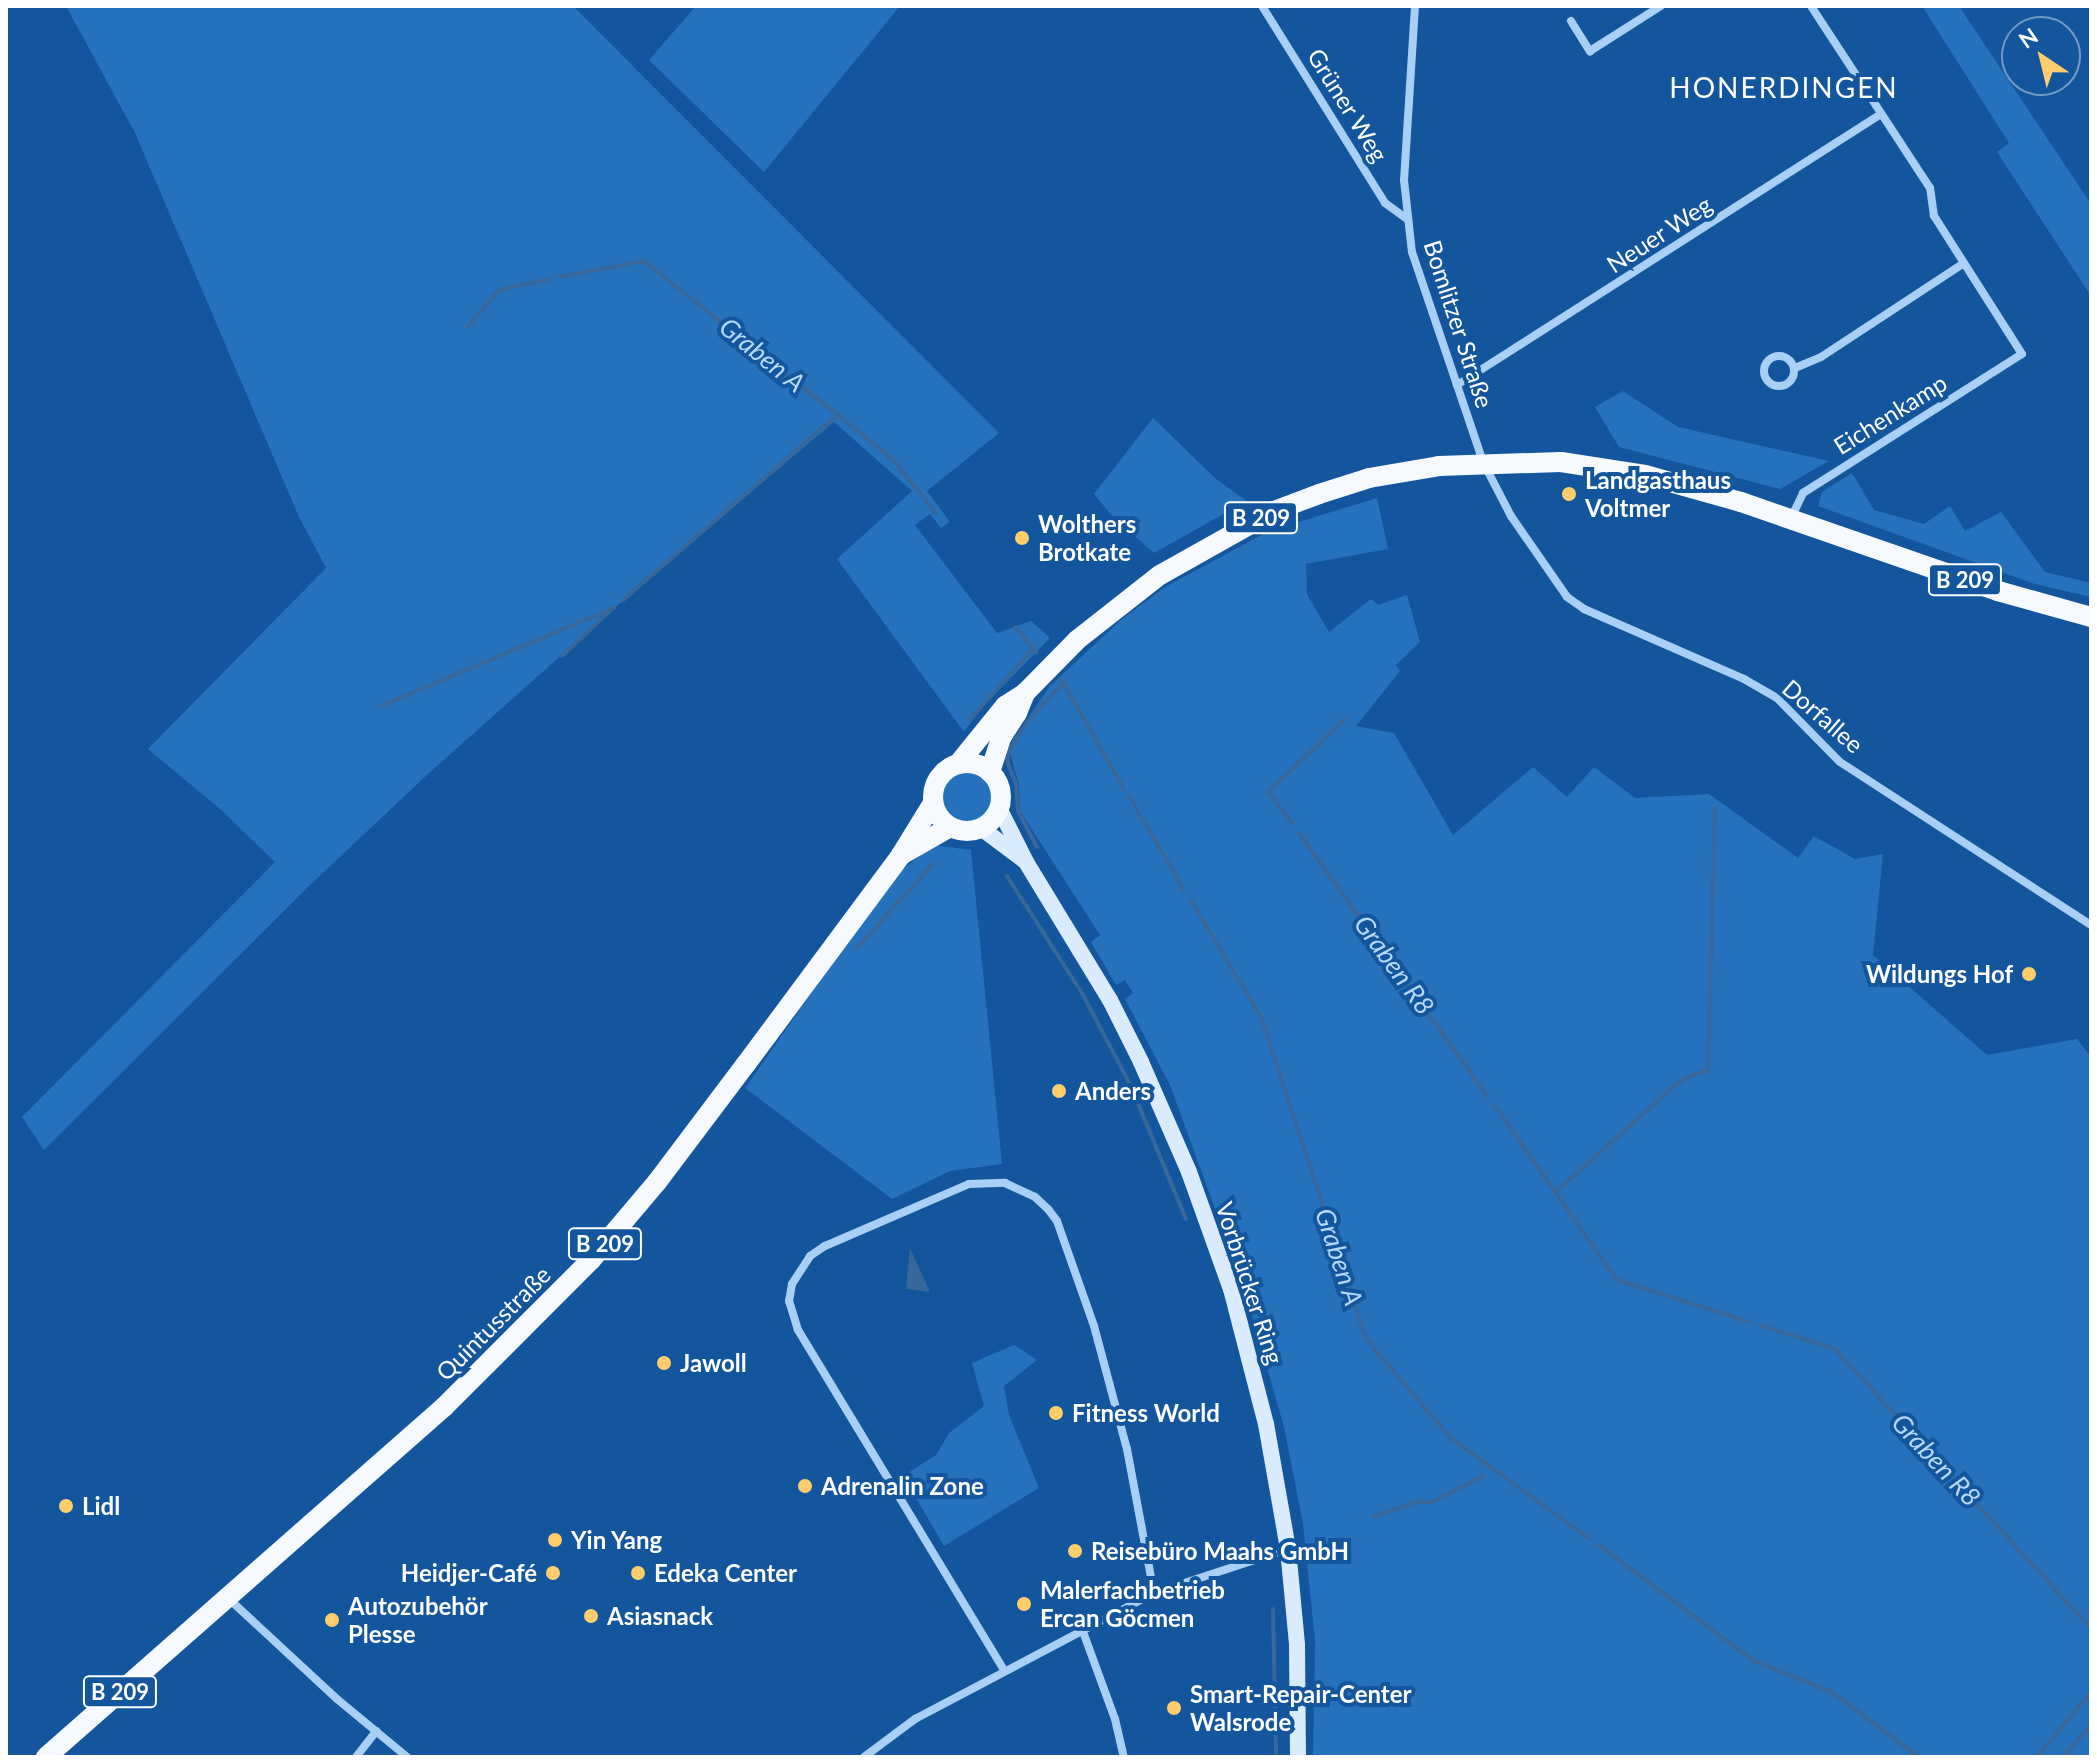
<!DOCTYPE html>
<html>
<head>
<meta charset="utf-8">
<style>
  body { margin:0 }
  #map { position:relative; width:2097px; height:1763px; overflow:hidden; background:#13569d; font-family:Lato,sans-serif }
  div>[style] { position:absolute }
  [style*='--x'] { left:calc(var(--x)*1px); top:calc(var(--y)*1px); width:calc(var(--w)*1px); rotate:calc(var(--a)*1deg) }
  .green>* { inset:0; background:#2671bc }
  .round { border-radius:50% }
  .water>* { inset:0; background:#38689b }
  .stream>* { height:4px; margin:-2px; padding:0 2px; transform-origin:2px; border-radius:2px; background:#38689b }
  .minor>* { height:8px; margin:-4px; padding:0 4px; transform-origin:4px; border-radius:4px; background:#a9cff4 }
  .minor>.ring { margin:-4px; padding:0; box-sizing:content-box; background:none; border:8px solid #a9cff4; border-radius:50% }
  .secondary>* { height:16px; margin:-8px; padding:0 8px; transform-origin:8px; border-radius:8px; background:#d9ebfd }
  .primary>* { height:20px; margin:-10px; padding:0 10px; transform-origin:10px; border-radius:10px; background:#f6faff }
  .primary>.ring { margin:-10px; padding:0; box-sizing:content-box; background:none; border:20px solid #f6faff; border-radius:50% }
  .dots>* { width:22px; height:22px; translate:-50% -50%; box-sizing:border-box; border:4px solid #13569d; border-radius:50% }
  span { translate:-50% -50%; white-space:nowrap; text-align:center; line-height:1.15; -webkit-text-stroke:8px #13569d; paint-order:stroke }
  .shield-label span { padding:2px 6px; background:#13569d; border:2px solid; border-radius:6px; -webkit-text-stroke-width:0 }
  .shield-label { font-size:22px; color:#fff; font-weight:700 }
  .street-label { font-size:24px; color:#fff }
  .poi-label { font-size:24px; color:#fff; font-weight:700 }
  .left { translate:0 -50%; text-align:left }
  .right { translate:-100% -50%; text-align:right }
  .water-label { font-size:26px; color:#b6d9fa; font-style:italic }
  .quarter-label { font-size:28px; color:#fff; letter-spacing:2px }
  .frame { position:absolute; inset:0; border:8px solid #fff; pointer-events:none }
  .north { position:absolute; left:2001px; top:16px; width:80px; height:80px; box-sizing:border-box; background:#13569d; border:2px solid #719ac4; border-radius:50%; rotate:325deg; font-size:22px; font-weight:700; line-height:32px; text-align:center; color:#fff }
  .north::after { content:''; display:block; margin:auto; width:28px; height:36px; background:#ffcd6c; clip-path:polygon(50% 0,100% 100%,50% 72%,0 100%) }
</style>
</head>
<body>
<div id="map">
  <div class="green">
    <div style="clip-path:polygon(66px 6px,573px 6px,999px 433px,927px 491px,950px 522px,941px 528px,930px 514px,915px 525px,997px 633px,1031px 621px,1050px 638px,984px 705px,964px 732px,837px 559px,912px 491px,834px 422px,645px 581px,428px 774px,309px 886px,44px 1150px,22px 1117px,275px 862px,219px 808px,148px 749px,326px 568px,299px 517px,135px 133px)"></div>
    <div style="clip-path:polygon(696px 6px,900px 6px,764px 172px,649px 60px)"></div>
    <div style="clip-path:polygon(1922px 6px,1959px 6px,2091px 204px,2091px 296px,1997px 152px,2009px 143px)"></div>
    <div style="clip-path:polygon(1623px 391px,1678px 427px,1829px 461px,1780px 489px,1619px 447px,1595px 407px)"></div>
    <div style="clip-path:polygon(1153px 418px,1216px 479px,1247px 501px,1154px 553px,1114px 518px,1094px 494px)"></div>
    <div style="clip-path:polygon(1852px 473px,1874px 510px,1924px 524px,1950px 506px,1965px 531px,2001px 512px,2045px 572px,2091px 583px,2091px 597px,2035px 584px,1818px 506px,1822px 492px)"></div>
    <div style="clip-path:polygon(1377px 498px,1388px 549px,1306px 564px,1307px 594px,1329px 632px,1371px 599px,1378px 605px,1407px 595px,1420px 642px,1396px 665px,1400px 671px,1356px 726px,1394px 733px,1453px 835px,1533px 767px,1567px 797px,1594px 767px,1635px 798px,1709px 794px,1798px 858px,1814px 836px,1855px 859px,1883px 854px,1873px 955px,1987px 1055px,2077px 1039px,2091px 1057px,2091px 1757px,1313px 1757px,1315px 1641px,1303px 1524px,1284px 1427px,1245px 1291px,1170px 1085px,1125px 999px,1133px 993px,1125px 980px,1116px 985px,1091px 942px,1100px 935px,1020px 811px,1019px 785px,1010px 753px,1012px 741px,1050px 686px,1121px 620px,1165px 587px,1269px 531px)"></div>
    <div class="round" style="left:940px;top:770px;width:54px;height:54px"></div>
    <div style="clip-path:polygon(933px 845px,971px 850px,1002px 1164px,950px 1171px,892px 1199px,745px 1088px,867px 914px,902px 870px)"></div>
    <div style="clip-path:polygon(1014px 1345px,1037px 1360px,1004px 1386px,1009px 1415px,1039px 1488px,944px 1546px,903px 1476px,936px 1455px,949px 1433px,984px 1406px,972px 1363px)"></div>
  </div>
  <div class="water">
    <div style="clip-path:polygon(910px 1248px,929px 1290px,929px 1292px,906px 1289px)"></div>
  </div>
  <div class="stream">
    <div style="--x:560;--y:277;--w:86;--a:-10.8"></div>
    <div style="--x:644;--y:261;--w:317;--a:38.5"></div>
    <div style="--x:892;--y:458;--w:70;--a:51.3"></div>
    <div style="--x:468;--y:327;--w:48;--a:-50"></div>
    <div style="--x:499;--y:290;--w:52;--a:-12.2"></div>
    <div style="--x:623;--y:600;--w:281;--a:-40.8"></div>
    <div style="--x:1015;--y:627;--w:33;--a:50"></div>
    <div style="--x:562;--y:656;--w:66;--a:-43.2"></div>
    <div style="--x:1061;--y:679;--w:127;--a:60.2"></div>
    <div style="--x:383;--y:705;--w:251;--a:-22.8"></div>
    <div style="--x:970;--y:719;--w:94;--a:-48"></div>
    <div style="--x:1129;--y:796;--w:109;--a:59.7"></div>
    <div style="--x:1293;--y:824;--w:41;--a:-128"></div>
    <div style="--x:1268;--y:792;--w:106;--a:-43.5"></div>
    <div style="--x:1299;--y:833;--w:325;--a:54.4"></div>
    <div style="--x:1037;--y:847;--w:41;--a:-117.8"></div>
    <div style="--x:1018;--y:811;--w:27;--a:-94"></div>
    <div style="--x:1016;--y:784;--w:26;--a:-111"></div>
    <div style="--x:1007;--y:760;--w:14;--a:-73"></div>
    <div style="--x:1011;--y:747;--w:31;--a:-57"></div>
    <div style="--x:1028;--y:721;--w:52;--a:-47.4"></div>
    <div style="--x:1007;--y:876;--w:141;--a:57.4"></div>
    <div style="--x:1083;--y:995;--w:101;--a:62.2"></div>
    <div style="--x:1130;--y:1084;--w:146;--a:67.5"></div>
    <div style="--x:1190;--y:899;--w:140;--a:59"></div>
    <div style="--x:1262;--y:1019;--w:336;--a:72"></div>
    <div style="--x:1366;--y:1339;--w:130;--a:49.4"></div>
    <div style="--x:1451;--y:1438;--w:173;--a:36.1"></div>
    <div style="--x:856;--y:949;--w:115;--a:-47.8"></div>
    <div style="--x:1495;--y:1106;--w:213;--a:55"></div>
    <div style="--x:1617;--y:1280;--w:139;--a:17.5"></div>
    <div style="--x:1556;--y:1192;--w:157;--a:-41.9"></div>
    <div style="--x:1673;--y:1087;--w:17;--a:-36"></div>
    <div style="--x:1687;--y:1077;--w:22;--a:-18"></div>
    <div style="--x:1708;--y:1070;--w:262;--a:-88.5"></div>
    <div style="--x:1760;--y:1325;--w:79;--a:17.7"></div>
    <div style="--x:1835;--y:1349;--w:379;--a:47.5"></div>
    <div style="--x:1373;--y:1517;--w:46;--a:-19.2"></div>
    <div style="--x:1416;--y:1502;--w:16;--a:0"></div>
    <div style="--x:1432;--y:1502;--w:57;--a:-27"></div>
    <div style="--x:1599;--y:1545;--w:194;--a:36.8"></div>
    <div style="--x:1754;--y:1661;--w:84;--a:21.7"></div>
    <div style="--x:1832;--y:1692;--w:109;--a:36.8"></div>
    <div style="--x:1273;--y:1609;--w:148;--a:88.8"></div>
    <div style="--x:2037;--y:1757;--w:85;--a:-50.3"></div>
    <div style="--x:2063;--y:1757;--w:43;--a:-48.8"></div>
  </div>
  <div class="minor">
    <div style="--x:1262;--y:6;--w:232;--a:58"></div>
    <div style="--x:1385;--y:203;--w:26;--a:36"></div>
    <div style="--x:1415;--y:6;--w:174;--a:93.6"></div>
    <div style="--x:1404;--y:180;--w:72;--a:83.7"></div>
    <div style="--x:1412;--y:252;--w:222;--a:71.3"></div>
    <div style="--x:1483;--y:462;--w:61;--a:62.6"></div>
    <div style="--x:1511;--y:516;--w:98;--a:55.3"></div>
    <div style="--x:1567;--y:597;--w:21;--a:35"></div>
    <div style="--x:1584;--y:609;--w:175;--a:23.6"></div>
    <div style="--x:1744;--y:679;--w:39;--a:30"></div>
    <div style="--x:1778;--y:699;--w:88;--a:45.5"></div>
    <div style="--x:1840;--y:762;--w:299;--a:33"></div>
    <div style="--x:1571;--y:21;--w:36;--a:58"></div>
    <div style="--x:1590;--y:51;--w:84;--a:-32.4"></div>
    <div class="ring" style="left:1764px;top:356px;width:22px;height:22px"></div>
    <div style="--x:1795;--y:368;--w:28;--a:-23"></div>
    <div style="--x:1821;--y:357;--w:171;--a:-33.3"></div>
    <div style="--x:1457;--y:385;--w:503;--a:-32.58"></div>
    <div style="--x:1791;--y:518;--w:28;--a:-64"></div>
    <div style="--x:1803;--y:493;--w:259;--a:-32.4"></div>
    <div style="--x:2022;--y:354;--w:164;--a:-122.5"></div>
    <div style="--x:1934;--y:216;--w:28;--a:-98"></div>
    <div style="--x:1930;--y:188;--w:217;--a:-123.2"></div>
    <div style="--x:229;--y:1599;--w:147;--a:42.8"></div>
    <div style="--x:337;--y:1699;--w:91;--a:39.6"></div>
    <div style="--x:1082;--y:1629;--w:96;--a:69.9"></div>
    <div style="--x:1115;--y:1719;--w:39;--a:77"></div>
    <div style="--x:1004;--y:1670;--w:398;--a:-121.2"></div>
    <div style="--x:798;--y:1330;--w:30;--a:-107"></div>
    <div style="--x:789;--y:1301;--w:17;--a:-80"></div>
    <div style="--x:792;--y:1284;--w:33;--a:-57"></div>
    <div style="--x:810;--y:1256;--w:18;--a:-34"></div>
    <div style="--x:825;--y:1246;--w:157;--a:-23.3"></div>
    <div style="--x:969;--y:1184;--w:36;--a:-2"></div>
    <div style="--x:1005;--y:1183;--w:33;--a:25"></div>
    <div style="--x:1035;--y:1197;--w:18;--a:43"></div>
    <div style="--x:1048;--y:1209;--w:15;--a:53"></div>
    <div style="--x:1057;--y:1221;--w:111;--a:70.6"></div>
    <div style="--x:1094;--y:1326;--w:127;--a:75"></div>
    <div style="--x:1127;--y:1449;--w:147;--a:79.4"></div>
    <div style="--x:356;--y:1757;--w:33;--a:-52"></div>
    <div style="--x:864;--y:1757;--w:64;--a:-36.7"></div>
    <div style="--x:915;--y:1719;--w:270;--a:-27.8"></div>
    <div style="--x:1154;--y:1593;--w:141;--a:-18.2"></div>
  </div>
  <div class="secondary">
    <div style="--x:999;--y:808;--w:60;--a:63.4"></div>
    <div style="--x:1026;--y:862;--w:162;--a:58.7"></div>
    <div style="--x:1110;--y:1000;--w:69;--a:63.4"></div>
    <div style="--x:1141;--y:1062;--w:120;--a:66.4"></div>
    <div style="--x:1189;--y:1172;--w:124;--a:70.3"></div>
    <div style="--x:1231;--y:1289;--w:139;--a:75.5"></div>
    <div style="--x:1266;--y:1424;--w:127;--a:80"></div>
    <div style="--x:1288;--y:1549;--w:96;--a:84.6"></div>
    <div style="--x:1297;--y:1645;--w:112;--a:89.5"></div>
    <div style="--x:981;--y:828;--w:55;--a:36.9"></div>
  </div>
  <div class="primary">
    <div class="ring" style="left:933px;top:763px;width:48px;height:48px"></div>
    <div style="--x:958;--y:764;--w:75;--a:-51"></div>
    <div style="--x:1005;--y:706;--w:24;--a:-33"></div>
    <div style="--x:1025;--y:693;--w:74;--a:-45.5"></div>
    <div style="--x:1077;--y:640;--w:105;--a:-38.1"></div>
    <div style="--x:1160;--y:575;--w:131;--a:-29.3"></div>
    <div style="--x:1274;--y:511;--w:48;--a:-20.7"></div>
    <div style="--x:1319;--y:494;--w:52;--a:-17.7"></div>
    <div style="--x:1369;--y:478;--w:71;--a:-9.7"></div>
    <div style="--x:1439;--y:466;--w:122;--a:-1.9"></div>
    <div style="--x:1561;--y:462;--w:85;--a:8.8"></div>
    <div style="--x:1645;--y:475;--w:100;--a:15.7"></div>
    <div style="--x:1741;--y:502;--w:272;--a:19.1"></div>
    <div style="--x:1998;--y:591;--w:97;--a:15.6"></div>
    <div style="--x:990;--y:772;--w:38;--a:-72"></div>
    <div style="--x:1002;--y:736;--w:27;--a:-57"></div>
    <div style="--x:1017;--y:713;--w:22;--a:-68"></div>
    <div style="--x:901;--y:855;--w:56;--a:-29.7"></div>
    <div style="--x:46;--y:1757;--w:530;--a:-41.33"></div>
    <div style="--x:444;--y:1407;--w:208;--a:-45"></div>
    <div style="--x:591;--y:1260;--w:102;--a:-49.8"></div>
    <div style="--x:657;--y:1182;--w:148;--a:-53"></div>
    <div style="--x:746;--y:1064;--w:260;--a:-53.4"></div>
    <div style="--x:901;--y:855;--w:61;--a:-58.4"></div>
  </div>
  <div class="dots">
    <div style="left:1569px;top:494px;background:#ffcd6c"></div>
    <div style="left:1022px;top:538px;background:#ffcd6c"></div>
    <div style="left:2029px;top:974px;background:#ffcd6c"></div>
    <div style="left:1059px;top:1091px;background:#ffcd6c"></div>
    <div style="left:664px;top:1363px;background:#ffcd6c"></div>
    <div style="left:1056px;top:1413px;background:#ffcd6c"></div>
    <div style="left:805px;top:1486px;background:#ffcd6c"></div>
    <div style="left:66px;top:1506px;background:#ffcd6c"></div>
    <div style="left:555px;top:1540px;background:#ffcd6c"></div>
    <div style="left:1075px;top:1551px;background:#ffcd6c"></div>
    <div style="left:553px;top:1573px;background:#ffcd6c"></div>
    <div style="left:638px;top:1573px;background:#ffcd6c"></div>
    <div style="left:1024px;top:1604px;background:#ffcd6c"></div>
    <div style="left:591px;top:1616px;background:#ffcd6c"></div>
    <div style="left:332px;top:1620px;background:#ffcd6c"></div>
    <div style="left:1174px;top:1708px;background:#ffcd6c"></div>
  </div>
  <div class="shield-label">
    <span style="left:1261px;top:518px">B 209</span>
    <span style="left:1965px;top:580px">B 209</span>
    <span style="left:605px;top:1244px">B 209</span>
    <span style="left:120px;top:1692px">B 209</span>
  </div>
  <div class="street-label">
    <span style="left:1348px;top:105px;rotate:58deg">Grüner Weg</span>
    <span style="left:1659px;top:234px;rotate:-33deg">Neuer Weg</span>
    <span style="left:1459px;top:324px;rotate:72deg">Bomlitzer Straße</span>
    <span style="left:1890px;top:414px;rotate:-32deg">Eichenkamp</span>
    <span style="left:1823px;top:716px;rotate:41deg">Dorfallee</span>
    <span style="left:1250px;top:1283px;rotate:72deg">Vorbrücker Ring</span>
    <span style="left:493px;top:1323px;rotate:-45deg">Quintusstraße</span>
  </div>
  <div class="poi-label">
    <span class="left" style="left:1585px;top:494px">Landgasthaus<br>Voltmer</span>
    <span class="left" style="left:1038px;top:538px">Wolthers<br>Brotkate</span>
    <span class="right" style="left:2013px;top:974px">Wildungs Hof</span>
    <span class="left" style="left:1075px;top:1091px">Anders</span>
    <span class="left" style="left:680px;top:1363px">Jawoll</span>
    <span class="left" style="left:1072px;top:1413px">Fitness World</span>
    <span class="left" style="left:821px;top:1486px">Adrenalin Zone</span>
    <span class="left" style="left:82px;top:1506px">Lidl</span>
    <span class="left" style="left:571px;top:1540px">Yin Yang</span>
    <span class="left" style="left:1091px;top:1551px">Reisebüro Maahs GmbH</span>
    <span class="right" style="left:537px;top:1573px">Heidjer-Café</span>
    <span class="left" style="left:654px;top:1573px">Edeka Center</span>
    <span class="left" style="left:1040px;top:1604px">Malerfachbetrieb<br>Ercan Göcmen</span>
    <span class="left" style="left:348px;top:1620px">Autozubehör<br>Plesse</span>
    <span class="left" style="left:607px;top:1616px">Asiasnack</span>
    <span class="left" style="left:1190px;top:1708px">Smart-Repair-Center<br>Walsrode</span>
  </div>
  <div class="water-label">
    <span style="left:762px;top:355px;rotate:39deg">Graben A</span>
    <span style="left:1394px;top:965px;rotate:54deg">Graben R8</span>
    <span style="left:1339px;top:1257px;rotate:72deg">Graben A</span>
    <span style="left:1936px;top:1460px;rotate:47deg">Graben R8</span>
  </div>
  <div class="quarter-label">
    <span style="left:1784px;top:87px">HONERDINGEN</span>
  </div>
  <div class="frame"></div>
  <div class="north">N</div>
</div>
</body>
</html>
